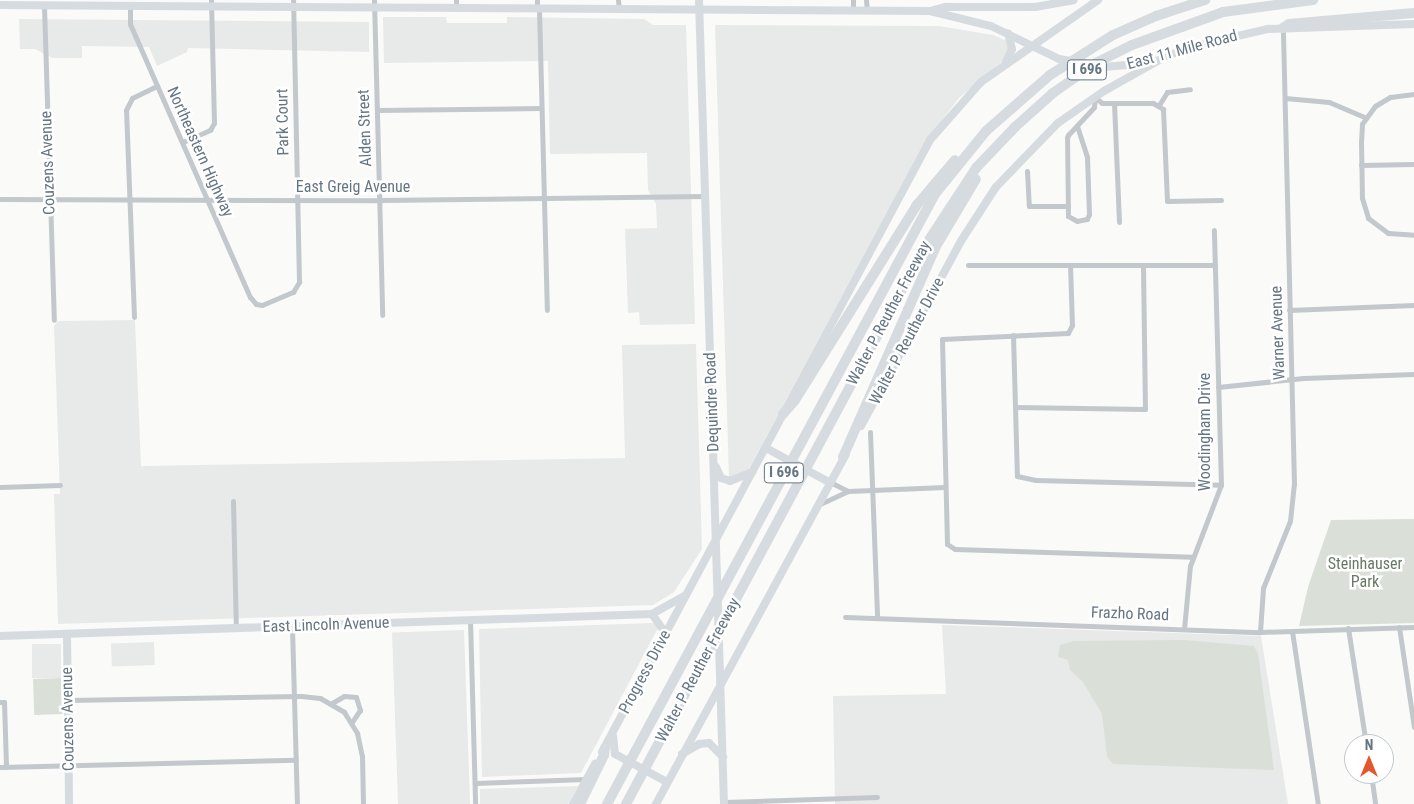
<!DOCTYPE html>
<html>
<head>
<meta charset="utf-8">
<style>
  body { margin:0 }
  #map { position:relative; width:1414px; height:804px; overflow:hidden; background:#fafaf8; font-family:"Roboto Condensed",sans-serif }
  div>[style] { position:absolute }
  [style*='--x'] { left:calc(var(--x)*1px); top:calc(var(--y)*1px); width:calc(var(--w)*1px); rotate:calc(var(--a)*1deg) }
  .built>* { inset:0; background:#e8e9e9; transform-origin:0 0 }
  .green>* { inset:0; background:#dadfd7; transform-origin:0 0 }
  .street>* { height:5px; margin:-2.5px; padding:0 2.5px; transform-origin:2.5px; border-radius:2.5px; background:#c3c8cc }
  .secondary>* { height:8px; margin:-4px; padding:0 4px; transform-origin:4px; border-radius:4px; background:#d6dbdf }
  .highway>* { height:10px; margin:-5px; padding:0 5px; transform-origin:5px; border-radius:5px; background:#d6dbdf }
  span { translate:-50% -50%; white-space:nowrap; text-align:center; line-height:1.15; -webkit-text-stroke:5px #fff; paint-order:stroke }
  .shield-label span { padding:1px 4px; background:#fff; border:1px solid; border-radius:4px; -webkit-text-stroke-width:0 }
  .shield-label { font-size:15px; color:#657683; font-weight:700 }
  .street-label { font-size:16px; color:#657683 }
  .park-label { font-size:16px; color:#687a64 }
  .north { position:absolute; left:1344px; top:734px; width:50px; height:50px; box-sizing:border-box; background:#fff; border:1px solid #c1c8cd; border-radius:50%; rotate:0deg; font-size:14px; font-weight:700; line-height:20px; text-align:center; color:#657683 }
  .north::after { content:''; display:block; margin:auto; width:18px; height:22px; background:#e4572e; clip-path:polygon(50% 0,100% 100%,50% 72%,0 100%) }
</style>
</head>
<body>
<div id="map">
  <div class="built">
    <div style="clip-path:polygon(383px 17px,446px 17px,447px 23px,507px 23px,507px 17px,644px 19px,653px 25px,686px 25px,695px 324px,640px 325px,639px 312px,628px 313px,625px 229px,657px 228px,656px 204px,648px 190px,647px 153px,550px 154px,548px 61px,384px 63px)"></div>
    <div style="clip-path:polygon(19px 19px,369px 22px,369px 52px,188px 48px,187px 52px,157px 66px,149px 47px,82px 46px,82px 58px,52px 58px,35px 49px,20px 49px)"></div>
    <div style="clip-path:polygon(715px 25px,939px 26px,993px 35px,1007px 41px,1009px 49px,1005px 59px,959px 98px,923px 145px,752px 463px,748px 470px,729px 478px)"></div>
    <div style="clip-path:polygon(135px 320px,141px 466px,625px 458px,622px 345px,696px 344px,702px 549px,674px 592px,653px 605px,58px 624px,54px 494px,60px 494px,54px 326px,58px 321px)"></div>
    <div style="clip-path:polygon(653px 623px,658px 628px,581px 773px,482px 777px,479px 629px)"></div>
    <div style="clip-path:polygon(942px 625px,1261px 636px,1288px 804px,835px 804px,833px 696px,946px 694px)"></div>
    <div style="left:464px;top:630px;width:174px;height:72px;rotate:88deg"></div>
    <div style="left:154px;top:642px;width:23px;height:43px;rotate:88deg"></div>
    <div style="left:61px;top:644px;width:34px;height:29px;rotate:90deg"></div>
    <div style="clip-path:polygon(578px 786px,568px 804px,480px 804px,480px 789px)"></div>
  </div>
  <div class="green">
    <div style="clip-path:polygon(1414px 519px,1414px 623px,1299px 626px,1308px 587px,1331px 520px)"></div>
    <div style="clip-path:polygon(1184px 640px,1254px 646px,1258px 654px,1274px 770px,1113px 764px,1107px 756px,1102px 714px,1083px 682px,1070px 670px,1068px 660px,1058px 657px,1060px 645px,1074px 641px)"></div>
    <div style="left:61px;top:678px;width:36px;height:28px;rotate:88deg"></div>
  </div>
  <div class="street">
    <div style="--x:374;--y:0;--w:315;--a:88.5"></div>
    <div style="--x:537;--y:0;--w:9;--a:90"></div>
    <div style="--x:618;--y:0;--w:10;--a:84"></div>
    <div style="--x:853;--y:0;--w:11;--a:90"></div>
    <div style="--x:866;--y:0;--w:11;--a:85"></div>
    <div style="--x:44;--y:6;--w:314;--a:88.2"></div>
    <div style="--x:130;--y:6;--w:18;--a:90"></div>
    <div style="--x:130;--y:24;--w:298;--a:66.3"></div>
    <div style="--x:250;--y:297;--w:9;--a:49"></div>
    <div style="--x:256;--y:304;--w:6;--a:9"></div>
    <div style="--x:262;--y:305;--w:34;--a:-23"></div>
    <div style="--x:293;--y:292;--w:12;--a:-59"></div>
    <div style="--x:299;--y:282;--w:282;--a:-91.2"></div>
    <div style="--x:456;--y:9;--w:9;--a:-90"></div>
    <div style="--x:539;--y:9;--w:301;--a:88.5"></div>
    <div style="--x:1414;--y:94;--w:24;--a:173"></div>
    <div style="--x:1390;--y:97;--w:17;--a:149"></div>
    <div style="--x:1375;--y:106;--w:22;--a:126"></div>
    <div style="--x:1362;--y:124;--w:17;--a:93"></div>
    <div style="--x:1361;--y:141;--w:57;--a:89"></div>
    <div style="--x:1362;--y:198;--w:21;--a:73"></div>
    <div style="--x:1368;--y:218;--w:25;--a:37"></div>
    <div style="--x:1388;--y:233;--w:26;--a:4"></div>
    <div style="--x:1095;--y:97;--w:9;--a:41"></div>
    <div style="--x:1102;--y:103;--w:51;--a:0"></div>
    <div style="--x:1153;--y:103;--w:12;--a:31"></div>
    <div style="--x:1163;--y:109;--w:92;--a:87.5"></div>
    <div style="--x:1167;--y:201;--w:54;--a:-1.1"></div>
    <div style="--x:1285;--y:98;--w:44;--a:5.2"></div>
    <div style="--x:1329;--y:102;--w:39;--a:23"></div>
    <div style="--x:1114;--y:103;--w:119;--a:87.6"></div>
    <div style="--x:1159;--y:105;--w:15;--a:-58"></div>
    <div style="--x:1167;--y:92;--w:23;--a:-7"></div>
    <div style="--x:377;--y:110;--w:164;--a:-0.7"></div>
    <div style="--x:1077;--y:126;--w:33;--a:72"></div>
    <div style="--x:1087;--y:157;--w:57;--a:88"></div>
    <div style="--x:1089;--y:214;--w:5;--a:112"></div>
    <div style="--x:1087;--y:219;--w:10;--a:169"></div>
    <div style="--x:1077;--y:221;--w:10;--a:-151"></div>
    <div style="--x:1068;--y:216;--w:78;--a:-90.7"></div>
    <div style="--x:1067;--y:138;--w:3;--a:-72"></div>
    <div style="--x:1068;--y:135;--w:38;--a:-47"></div>
    <div style="--x:1094;--y:107;--w:9;--a:-84"></div>
    <div style="--x:183;--y:142;--w:30;--a:-24"></div>
    <div style="--x:210;--y:130;--w:8;--a:-60"></div>
    <div style="--x:214;--y:123;--w:123;--a:-91.4"></div>
    <div style="--x:1361;--y:165;--w:53;--a:-1.1"></div>
    <div style="--x:1027;--y:171;--w:35;--a:87"></div>
    <div style="--x:1029;--y:206;--w:39;--a:0"></div>
    <div style="--x:0;--y:199;--w:380;--a:0.2"></div>
    <div style="--x:380;--y:200;--w:325;--a:-0.7"></div>
    <div style="--x:968;--y:265;--w:247;--a:0"></div>
    <div style="--x:1070;--y:265;--w:60;--a:88.1"></div>
    <div style="--x:1072;--y:325;--w:9;--a:117"></div>
    <div style="--x:1068;--y:333;--w:126;--a:177.3"></div>
    <div style="--x:942;--y:339;--w:205;--a:88.6"></div>
    <div style="--x:947;--y:544;--w:9;--a:32"></div>
    <div style="--x:955;--y:549;--w:237;--a:1.9"></div>
    <div style="--x:1289;--y:310;--w:125;--a:-2.3"></div>
    <div style="--x:134;--y:317;--w:207;--a:-92.2"></div>
    <div style="--x:126;--y:110;--w:13;--a:-63"></div>
    <div style="--x:132;--y:98;--w:28;--a:-26"></div>
    <div style="--x:1013;--y:335;--w:141;--a:88.4"></div>
    <div style="--x:1017;--y:476;--w:19;--a:12"></div>
    <div style="--x:1036;--y:480;--w:185;--a:1.5"></div>
    <div style="--x:1218;--y:387;--w:86;--a:-6"></div>
    <div style="--x:1304;--y:378;--w:110;--a:-2.1"></div>
    <div style="--x:1015;--y:407;--w:130;--a:0.9"></div>
    <div style="--x:1145;--y:409;--w:144;--a:-90.8"></div>
    <div style="--x:870;--y:432;--w:186;--a:87.8"></div>
    <div style="--x:830;--y:482;--w:20;--a:27"></div>
    <div style="--x:848;--y:491;--w:97;--a:-2.4"></div>
    <div style="--x:0;--y:487;--w:60;--a:-1.9"></div>
    <div style="--x:233;--y:501;--w:128;--a:88.7"></div>
    <div style="--x:820;--y:504;--w:31;--a:-25"></div>
    <div style="--x:845;--y:617;--w:415;--a:2.1"></div>
    <div style="--x:1260;--y:632;--w:154;--a:-1.9"></div>
    <div style="--x:470;--y:620;--w:184;--a:88.4"></div>
    <div style="--x:292;--y:627;--w:177;--a:88.4"></div>
    <div style="--x:1399;--y:627;--w:101;--a:81.5"></div>
    <div style="--x:1348;--y:628;--w:117;--a:81.2"></div>
    <div style="--x:1184;--y:629;--w:63;--a:-84.6"></div>
    <div style="--x:1190;--y:566;--w:87;--a:-69.1"></div>
    <div style="--x:1221;--y:485;--w:255;--a:-91.6"></div>
    <div style="--x:1292;--y:631;--w:175;--a:81.5"></div>
    <div style="--x:1260;--y:632;--w:44;--a:-86.1"></div>
    <div style="--x:1263;--y:588;--w:72;--a:-68.1"></div>
    <div style="--x:1290;--y:521;--w:37;--a:-84"></div>
    <div style="--x:1294;--y:484;--w:456;--a:-91.4"></div>
    <div style="--x:68;--y:700;--w:233;--a:-1"></div>
    <div style="--x:301;--y:696;--w:19;--a:6"></div>
    <div style="--x:320;--y:698;--w:28;--a:30"></div>
    <div style="--x:344;--y:712;--w:25;--a:58"></div>
    <div style="--x:357;--y:733;--w:24;--a:78"></div>
    <div style="--x:362;--y:756;--w:48;--a:88.8"></div>
    <div style="--x:0;--y:702;--w:4;--a:0"></div>
    <div style="--x:4;--y:702;--w:65;--a:88.2"></div>
    <div style="--x:332;--y:703;--w:14;--a:-30"></div>
    <div style="--x:344;--y:696;--w:12;--a:5"></div>
    <div style="--x:356;--y:697;--w:14;--a:73"></div>
    <div style="--x:360;--y:710;--w:14;--a:124"></div>
    <div style="--x:0;--y:767;--w:296;--a:-1.4"></div>
    <div style="--x:1371;--y:774;--w:30;--a:82"></div>
    <div style="--x:476;--y:783;--w:110;--a:-2.1"></div>
    <div style="--x:724;--y:802;--w:153;--a:-1.9"></div>
  </div>
  <div class="secondary">
    <div style="--x:699;--y:0;--w:804;--a:88.22"></div>
    <div style="--x:0;--y:5;--w:930;--a:0.37"></div>
    <div style="--x:930;--y:11;--w:16;--a:-15"></div>
    <div style="--x:945;--y:7;--w:90;--a:0"></div>
    <div style="--x:1035;--y:7;--w:39;--a:-10"></div>
    <div style="--x:930;--y:11;--w:63;--a:13.8"></div>
    <div style="--x:991;--y:26;--w:76;--a:25.9"></div>
    <div style="--x:1059;--y:59;--w:46;--a:10.1"></div>
    <div style="--x:1104;--y:67;--w:37;--a:-5"></div>
    <div style="--x:1141;--y:64;--w:69;--a:-17.7"></div>
    <div style="--x:1207;--y:43;--w:63;--a:-12.9"></div>
    <div style="--x:1268;--y:29;--w:146;--a:-2"></div>
    <div style="--x:1006;--y:62;--w:14;--a:-65"></div>
    <div style="--x:1012;--y:49;--w:16;--a:-104"></div>
    <div style="--x:861;--y:426;--w:210;--a:-61.6"></div>
    <div style="--x:961;--y:241;--w:64;--a:-57.1"></div>
    <div style="--x:996;--y:187;--w:89;--a:-45.9"></div>
    <div style="--x:1058;--y:123;--w:56;--a:-34.8"></div>
    <div style="--x:1104;--y:91;--w:65;--a:-29.3"></div>
    <div style="--x:766;--y:448;--w:72;--a:28.4"></div>
    <div style="--x:716;--y:467;--w:12;--a:66"></div>
    <div style="--x:721;--y:478;--w:9;--a:18"></div>
    <div style="--x:730;--y:481;--w:24;--a:-22"></div>
    <div style="--x:652;--y:614;--w:24;--a:55"></div>
    <div style="--x:67;--y:634;--w:170;--a:89.3"></div>
    <div style="--x:0;--y:636;--w:652;--a:-1.93"></div>
    <div style="--x:652;--y:614;--w:38;--a:-29"></div>
    <div style="--x:613;--y:736;--w:18;--a:84"></div>
    <div style="--x:615;--y:754;--w:59;--a:28.3"></div>
    <div style="--x:602;--y:752;--w:694;--a:-61.81"></div>
    <div style="--x:930;--y:140;--w:77;--a:-48.7"></div>
    <div style="--x:981;--y:82;--w:143;--a:-35"></div>
    <div style="--x:682;--y:754;--w:20;--a:-30"></div>
    <div style="--x:699;--y:744;--w:10;--a:-6"></div>
    <div style="--x:709;--y:743;--w:20;--a:45"></div>
    <div style="--x:573;--y:804;--w:46;--a:-61.2"></div>
    <div style="--x:656;--y:804;--w:398;--a:-61.5"></div>
  </div>
  <div class="highway">
    <div style="--x:1283;--y:28;--w:7;--a:-34"></div>
    <div style="--x:1289;--y:24;--w:125;--a:-5"></div>
    <div style="--x:783;--y:414;--w:18;--a:-49"></div>
    <div style="--x:795;--y:400;--w:229;--a:-58"></div>
    <div style="--x:916;--y:206;--w:60;--a:-49.7"></div>
    <div style="--x:843;--y:457;--w:228;--a:-66.2"></div>
    <div style="--x:935;--y:248;--w:80;--a:-59.3"></div>
    <div style="--x:580;--y:804;--w:55;--a:-63.9"></div>
    <div style="--x:604;--y:755;--w:7;--a:-82"></div>
    <div style="--x:607;--y:804;--w:693;--a:-61.73"></div>
    <div style="--x:935;--y:194;--w:81;--a:-51"></div>
    <div style="--x:986;--y:131;--w:85;--a:-41.2"></div>
    <div style="--x:1050;--y:75;--w:75;--a:-32.4"></div>
    <div style="--x:1113;--y:35;--w:47;--a:-23.8"></div>
    <div style="--x:1156;--y:16;--w:52;--a:-18.1"></div>
    <div style="--x:626;--y:804;--w:637;--a:-61.78"></div>
    <div style="--x:927;--y:243;--w:90;--a:-56.8"></div>
    <div style="--x:976;--y:168;--w:57;--a:-46.4"></div>
    <div style="--x:1015;--y:127;--w:51;--a:-41.8"></div>
    <div style="--x:1053;--y:93;--w:52;--a:-34.9"></div>
    <div style="--x:1096;--y:63;--w:40;--a:-26.6"></div>
    <div style="--x:1132;--y:45;--w:97;--a:-19.9"></div>
    <div style="--x:1223;--y:12;--w:91;--a:-7.6"></div>
  </div>
  <div class="shield-label">
    <span style="left:1087px;top:70px">I 696</span>
    <span style="left:784px;top:473px">I 696</span>
  </div>
  <div class="street-label">
    <span style="left:1182px;top:50px;rotate:-15deg">East 11 Mile Road</span>
    <span style="left:283px;top:122px;rotate:-91deg">Park Court</span>
    <span style="left:365px;top:128px;rotate:-92deg">Alden Street</span>
    <span style="left:200px;top:152px;rotate:66deg">Northeastern Highway</span>
    <span style="left:48px;top:163px;rotate:-92deg">Couzens Avenue</span>
    <span style="left:353px;top:187px">East Greig Avenue</span>
    <span style="left:889px;top:313px;rotate:-62deg">Walter P Reuther Freeway</span>
    <span style="left:1278px;top:333px;rotate:-92deg">Warner Avenue</span>
    <span style="left:907px;top:341px;rotate:-62deg">Walter P Reuther Drive</span>
    <span style="left:712px;top:402px;rotate:-92deg">Dequindre Road</span>
    <span style="left:1205px;top:432px;rotate:-90deg">Woodingham Drive</span>
    <span style="left:1130px;top:614px;rotate:2deg">Frazho Road</span>
    <span style="left:326px;top:625px;rotate:-2deg">East Lincoln Avenue</span>
    <span style="left:698px;top:670px;rotate:-62deg">Walter P Reuther Freeway</span>
    <span style="left:645px;top:672px;rotate:-62deg">Progress Drive</span>
    <span style="left:68px;top:719px;rotate:-91deg">Couzens Avenue</span>
  </div>
  <div class="park-label">
    <span style="left:1365px;top:573px">Steinhauser<br>Park</span>
  </div>
  <div class="north">N</div>
</div>
</body>
</html>
